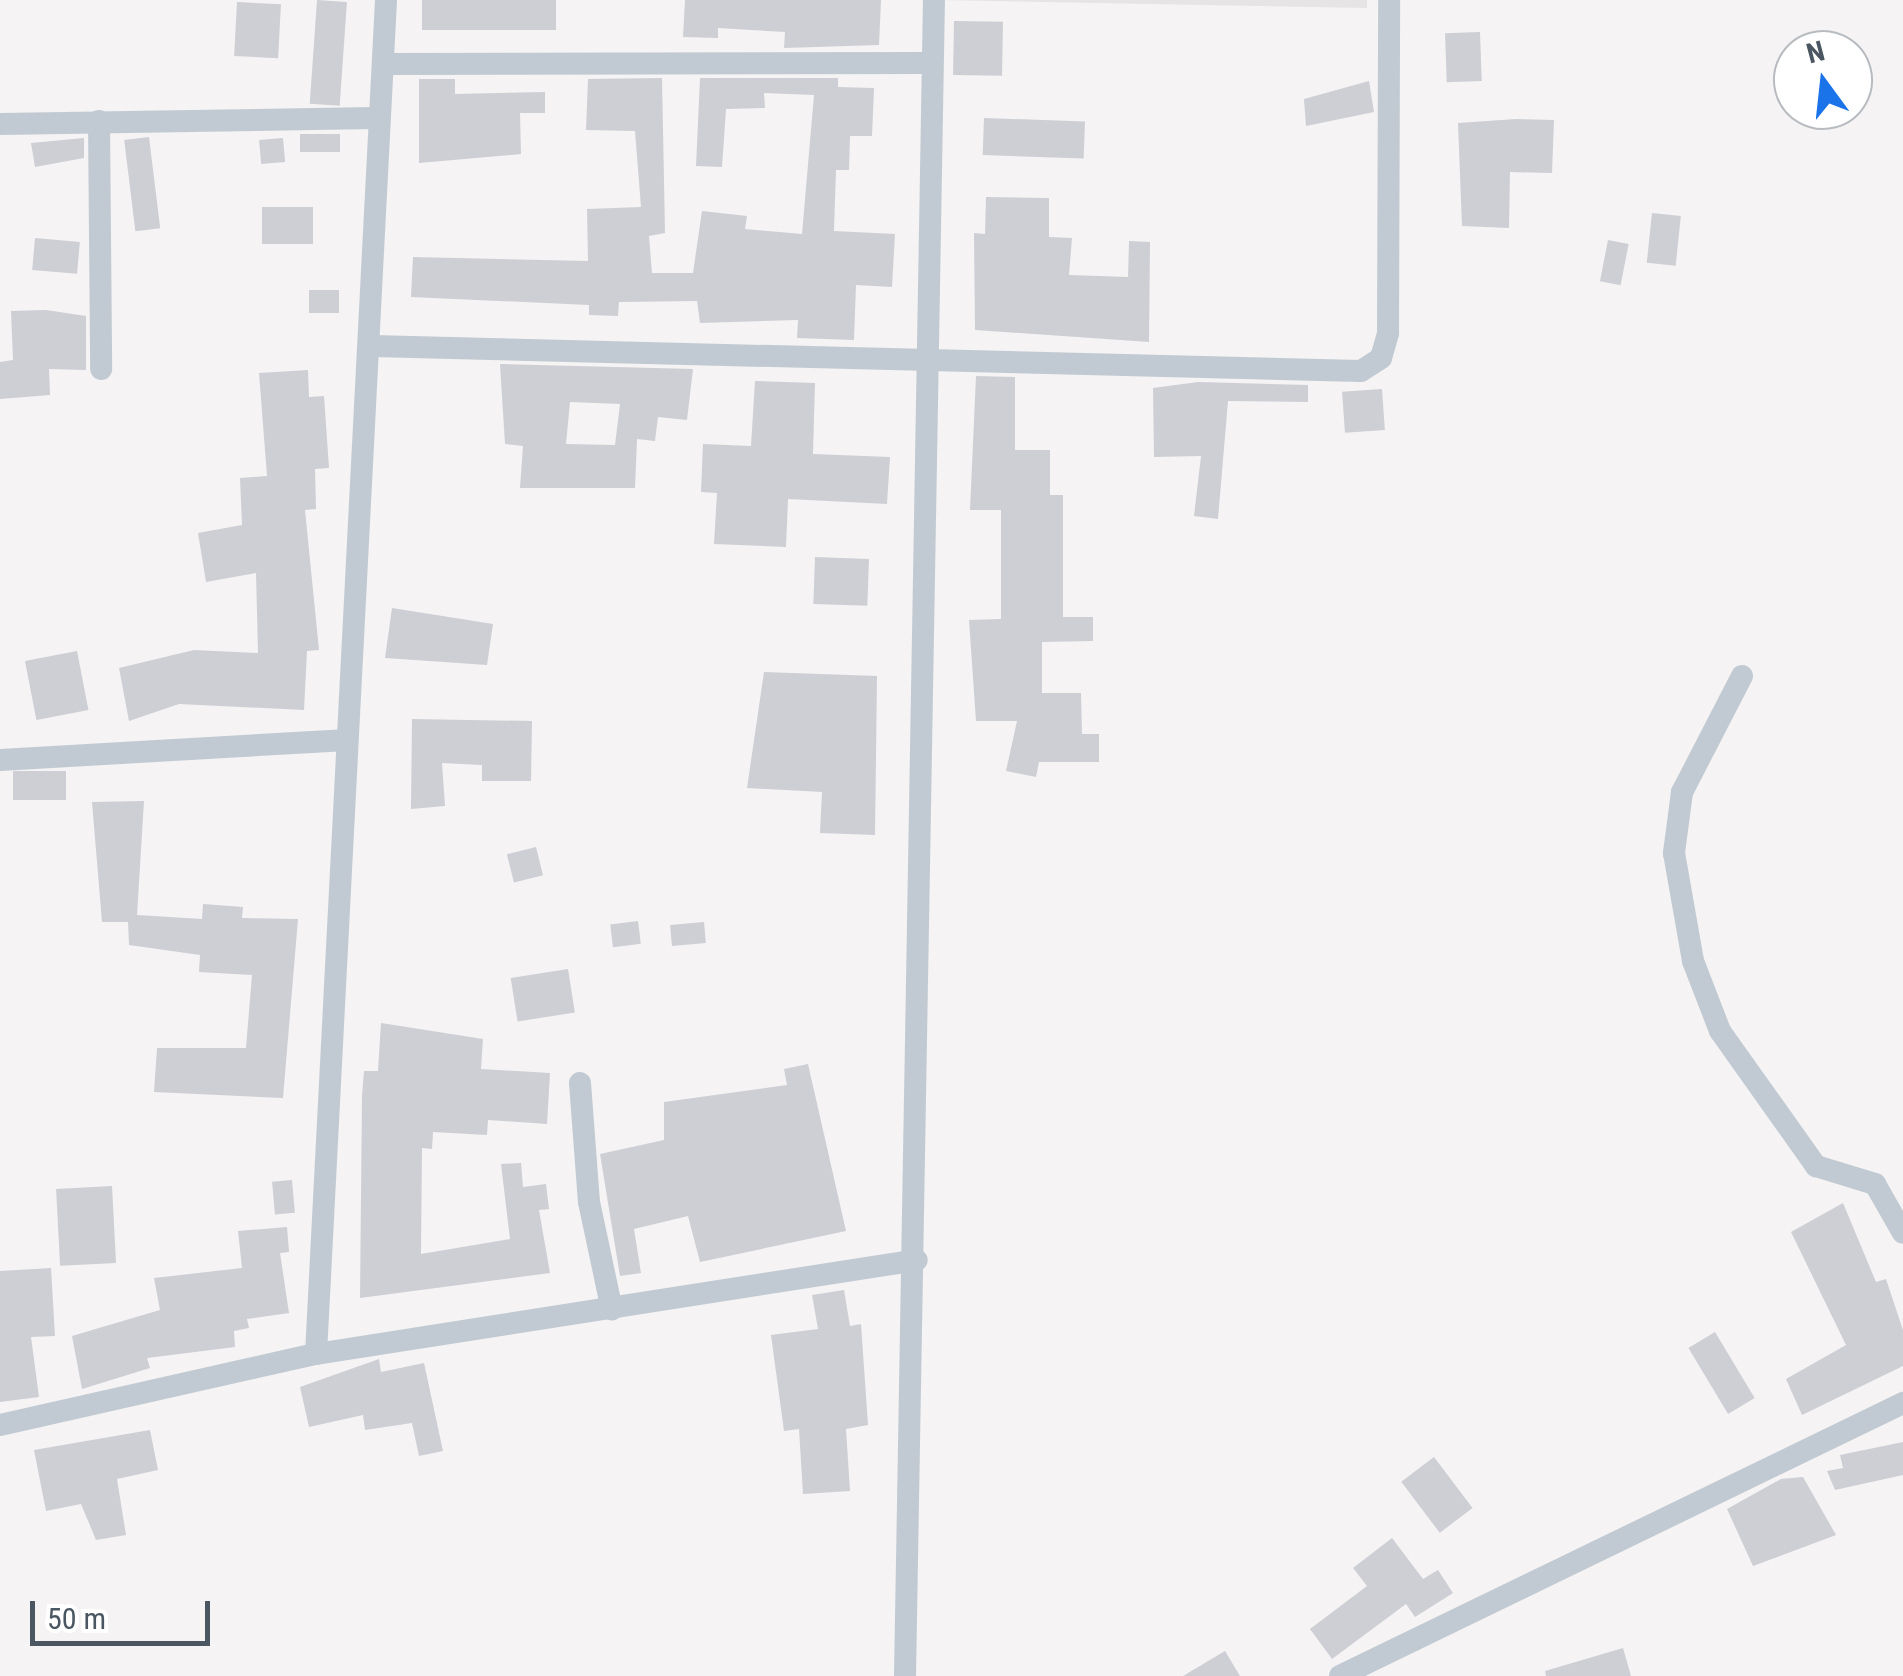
<!DOCTYPE html>
<html>
<head>
<meta charset="utf-8">
<style>
  body { margin:0 }
  #map { position:relative; width:1903px; height:1676px; overflow:hidden; background:#f5f3f3; font-family:"Roboto Condensed",sans-serif }
  div>[style] { position:absolute }
  [style*='--x'] { left:calc(var(--x)*1px); top:calc(var(--y)*1px); width:calc(var(--w)*1px); rotate:calc(var(--a)*1deg) }
  .education>* { inset:0; background:#e6e4e5 }
  .building>* { inset:0; background:#cdcfd5; transform-origin:0 0 }
  .minor>* { height:22px; margin:-11px; padding:0 11px; transform-origin:11px; border-radius:11px; background:#c1cad2 }
  span { translate:-50% -50%; white-space:nowrap; text-align:center; line-height:1.15; -webkit-text-stroke:8px #fff; paint-order:stroke }
  .north { position:absolute; left:1773px; top:30px; width:100px; height:100px; box-sizing:border-box; background:#fff; border:2px solid #b7bbc0; border-radius:50%; rotate:345deg; font-size:28px; font-weight:700; line-height:40px; text-align:center; color:#4a5661 }
  .north::after { content:''; display:block; margin:auto; width:35px; height:45px; background:#1a73e8; clip-path:polygon(50% 0,100% 100%,50% 72%,0 100%) }
  .scale { position:absolute; left:30px; top:1601px; width:180px; height:45px; box-sizing:border-box; border:5px solid #4a5661; border-top:0; padding-left:12px; font-size:30px; line-height:35px; white-space:nowrap; color:#4a5661; -webkit-text-stroke:8px #fff; paint-order:stroke }
</style>
</head>
<body>
<div id="map">
  <div class="education">
    <div style="clip-path:polygon(935px 0,1367px 0,1367px 8px)"></div>
  </div>
  <div class="building">
    <div style="left:317px;top:0;width:30px;height:104px;rotate:4deg"></div>
    <div style="left:422px;top:0;width:134px;height:30px"></div>
    <div style="clip-path:polygon(685px 0,881px 0,879px 45px,784px 48px,785px 32px,718px 28px,718px 38px,683px 37px)"></div>
    <div style="left:237px;top:2px;width:44px;height:54px;rotate:3deg"></div>
    <div style="left:954px;top:21px;width:49px;height:54px;rotate:1deg"></div>
    <div style="left:1480px;top:32px;width:49px;height:35px;rotate:88deg"></div>
    <div style="clip-path:polygon(662px 78px,665px 233px,649px 236px,652px 273px,693px 273px,702px 211px,747px 216px,745px 229px,802px 234px,814px 95px,764px 93px,765px 108px,726px 109px,722px 167px,696px 166px,700px 78px,838px 78px,838px 87px,874px 88px,872px 136px,850px 136px,849px 170px,836px 170px,834px 231px,895px 234px,892px 287px,856px 285px,854px 340px,797px 338px,798px 320px,700px 323px,697px 301px,619px 302px,618px 316px,589px 315px,589px 305px,411px 297px,413px 257px,588px 261px,587px 209px,641px 207px,635px 131px,586px 130px,588px 79px)"></div>
    <div style="clip-path:polygon(419px 79px,455px 79px,455px 94px,545px 92px,545px 113px,520px 113px,521px 154px,419px 163px)"></div>
    <div style="clip-path:polygon(1369px 81px,1374px 112px,1306px 126px,1304px 99px)"></div>
    <div style="left:984px;top:118px;width:101px;height:37px;rotate:2deg"></div>
    <div style="clip-path:polygon(1516px 119px,1554px 120px,1552px 173px,1510px 172px,1509px 228px,1462px 226px,1458px 123px)"></div>
    <div style="left:300px;top:134px;width:40px;height:18px"></div>
    <div style="left:149px;top:137px;width:92px;height:25px;rotate:83deg"></div>
    <div style="clip-path:polygon(84px 138px,84px 158px,35px 167px,31px 143px)"></div>
    <div style="left:283px;top:138px;width:24px;height:24px;rotate:85deg"></div>
    <div style="clip-path:polygon(986px 197px,1049px 198px,1049px 237px,1072px 238px,1069px 275px,1128px 277px,1129px 241px,1150px 242px,1149px 342px,975px 330px,974px 233px,985px 234px)"></div>
    <div style="left:313px;top:207px;width:37px;height:51px;rotate:90deg"></div>
    <div style="left:1652px;top:213px;width:29px;height:50px;rotate:6deg"></div>
    <div style="left:35px;top:238px;width:45px;height:32px;rotate:5deg"></div>
    <div style="left:1608px;top:240px;width:21px;height:42px;rotate:11deg"></div>
    <div style="left:309px;top:290px;width:30px;height:23px"></div>
    <div style="clip-path:polygon(46px 310px,86px 316px,86px 370px,49px 369px,50px 395px,0 399px,0 362px,13px 360px,11px 311px)"></div>
    <div style="clip-path:polygon(evenodd,500px 364px,693px 369px,687px 420px,658px 417px,655px 441px,637px 439px,635px 488px,520px 488px,523px 446px,505px 444px,500px 364px,570px 402px,620px 404px,615px 445px,566px 444px,570px 402px)"></div>
    <div style="clip-path:polygon(308px 370px,309px 397px,324px 396px,329px 468px,315px 469px,316px 509px,305px 510px,319px 650px,307px 651px,304px 710px,179px 704px,129px 721px,119px 668px,194px 650px,258px 653px,256px 573px,206px 582px,198px 533px,242px 525px,240px 478px,267px 476px,259px 373px)"></div>
    <div style="clip-path:polygon(976px 376px,1015px 377px,1015px 450px,1050px 450px,1050px 495px,1063px 495px,1063px 617px,1093px 617px,1093px 641px,1042px 642px,1042px 693px,1081px 693px,1082px 734px,1099px 734px,1099px 762px,1039px 762px,1036px 777px,1006px 771px,1017px 721px,976px 721px,969px 620px,1001px 619px,1001px 510px,970px 510px)"></div>
    <div style="clip-path:polygon(755px 381px,815px 383px,813px 454px,890px 457px,887px 504px,788px 499px,786px 547px,714px 544px,717px 493px,701px 492px,703px 444px,751px 446px)"></div>
    <div style="clip-path:polygon(1198px 382px,1308px 385px,1308px 402px,1228px 401px,1218px 519px,1194px 516px,1201px 456px,1154px 457px,1153px 388px)"></div>
    <div style="left:1382px;top:389px;width:41px;height:40px;rotate:86deg"></div>
    <div style="left:815px;top:557px;width:54px;height:47px;rotate:2deg"></div>
    <div style="clip-path:polygon(392px 608px,493px 624px,487px 665px,385px 658px)"></div>
    <div style="left:77px;top:651px;width:60px;height:53px;rotate:79deg"></div>
    <div style="clip-path:polygon(764px 672px,877px 676px,875px 835px,820px 833px,822px 792px,747px 788px)"></div>
    <div style="clip-path:polygon(412px 719px,532px 721px,531px 781px,482px 781px,482px 765px,442px 763px,445px 806px,411px 809px)"></div>
    <div style="left:66px;top:771px;width:29px;height:53px;rotate:90deg"></div>
    <div style="clip-path:polygon(144px 801px,137px 915px,202px 919px,203px 904px,243px 907px,242px 918px,298px 919px,283px 1098px,154px 1092px,157px 1048px,246px 1048px,252px 975px,199px 972px,200px 955px,129px 945px,128px 922px,102px 922px,92px 802px)"></div>
    <div style="left:536px;top:847px;width:29px;height:30px;rotate:76deg"></div>
    <div style="left:638px;top:921px;width:23px;height:28px;rotate:83deg"></div>
    <div style="left:704px;top:922px;width:21px;height:34px;rotate:85deg"></div>
    <div style="left:568px;top:969px;width:44px;height:58px;rotate:81deg"></div>
    <div style="clip-path:polygon(381px 1023px,483px 1039px,481px 1069px,550px 1073px,547px 1124px,488px 1120px,487px 1135px,433px 1132px,432px 1149px,422px 1148px,421px 1254px,510px 1239px,501px 1164px,521px 1163px,523px 1187px,546px 1184px,549px 1209px,539px 1210px,550px 1273px,360px 1298px,362px 1096px,364px 1071px,378px 1071px)"></div>
    <div style="clip-path:polygon(808px 1064px,846px 1231px,700px 1262px,688px 1216px,634px 1229px,641px 1273px,620px 1276px,600px 1154px,664px 1140px,664px 1102px,787px 1085px,784px 1069px)"></div>
    <div style="left:292px;top:1180px;width:33px;height:20px;rotate:85deg"></div>
    <div style="left:112px;top:1186px;width:77px;height:56px;rotate:87deg"></div>
    <div style="clip-path:polygon(1843px 1203px,1876px 1282px,1886px 1279px,1903px 1330px,1903px 1366px,1802px 1415px,1786px 1379px,1846px 1345px,1791px 1232px)"></div>
    <div style="clip-path:polygon(287px 1227px,289px 1252px,280px 1253px,289px 1313px,247px 1319px,249px 1328px,234px 1331px,235px 1347px,147px 1358px,150px 1368px,82px 1389px,72px 1336px,160px 1310px,154px 1278px,242px 1268px,238px 1231px)"></div>
    <div style="clip-path:polygon(51px 1268px,55px 1336px,31px 1337px,39px 1397px,0 1402px,0 1271px)"></div>
    <div style="clip-path:polygon(844px 1290px,850px 1326px,861px 1324px,868px 1425px,846px 1429px,850px 1491px,803px 1494px,799px 1429px,784px 1431px,771px 1335px,818px 1329px,812px 1295px)"></div>
    <div style="left:1715px;top:1332px;width:77px;height:31px;rotate:59deg"></div>
    <div style="clip-path:polygon(379px 1359px,381px 1372px,424px 1363px,443px 1451px,419px 1456px,412px 1423px,365px 1430px,363px 1415px,309px 1427px,300px 1387px)"></div>
    <div style="clip-path:polygon(150px 1430px,158px 1470px,117px 1479px,126px 1535px,96px 1540px,81px 1504px,46px 1511px,34px 1450px)"></div>
    <div style="clip-path:polygon(1903px 1442px,1903px 1475px,1835px 1490px,1827px 1471px,1843px 1468px,1840px 1455px)"></div>
    <div style="left:1434px;top:1457px;width:64px;height:41px;rotate:53deg"></div>
    <div style="clip-path:polygon(1803px 1477px,1836px 1535px,1753px 1566px,1727px 1509px,1781px 1479px)"></div>
    <div style="clip-path:polygon(1392px 1538px,1423px 1579px,1438px 1570px,1453px 1593px,1415px 1617px,1406px 1604px,1332px 1659px,1310px 1629px,1367px 1586px,1353px 1568px)"></div>
    <div style="clip-path:polygon(1623px 1648px,1631px 1676px,1546px 1676px,1545px 1671px)"></div>
    <div style="clip-path:polygon(1225px 1651px,1240px 1676px,1183px 1676px)"></div>
  </div>
  <div class="minor">
    <div style="--x:383;--y:64;--w:549;--a:-0.1"></div>
    <div style="--x:99;--y:121;--w:248;--a:89.5"></div>
    <div style="--x:0;--y:124;--w:375;--a:-0.9"></div>
    <div style="--x:373;--y:346;--w:988;--a:1.45"></div>
    <div style="--x:1361;--y:371;--w:24;--a:-33"></div>
    <div style="--x:1381;--y:358;--w:26;--a:-74"></div>
    <div style="--x:1388;--y:333;--w:333;--a:-89.8"></div>
    <div style="--x:1742;--y:676;--w:131;--a:117.3"></div>
    <div style="--x:1682;--y:792;--w:62;--a:97.5"></div>
    <div style="--x:1674;--y:853;--w:110;--a:80"></div>
    <div style="--x:1693;--y:961;--w:75;--a:68.9"></div>
    <div style="--x:1720;--y:1031;--w:166;--a:54.6"></div>
    <div style="--x:1816;--y:1166;--w:62;--a:17"></div>
    <div style="--x:1875;--y:1184;--w:56;--a:60.3"></div>
    <div style="--x:0;--y:760;--w:348;--a:-3.3"></div>
    <div style="--x:580;--y:1083;--w:119;--a:85.7"></div>
    <div style="--x:589;--y:1202;--w:110;--a:78"></div>
    <div style="--x:316;--y:1354;--w:1356;--a:-87.04"></div>
    <div style="--x:0;--y:1425;--w:324;--a:-12.7"></div>
    <div style="--x:316;--y:1354;--w:608;--a:-8.89"></div>
    <div style="--x:905;--y:1676;--w:1676;--a:-89.01"></div>
    <div style="--x:1340;--y:1676;--w:626;--a:-25.87"></div>
  </div>
  <div class="north">N</div>
  <div class="scale">50 m</div>
</div>
</body>
</html>
